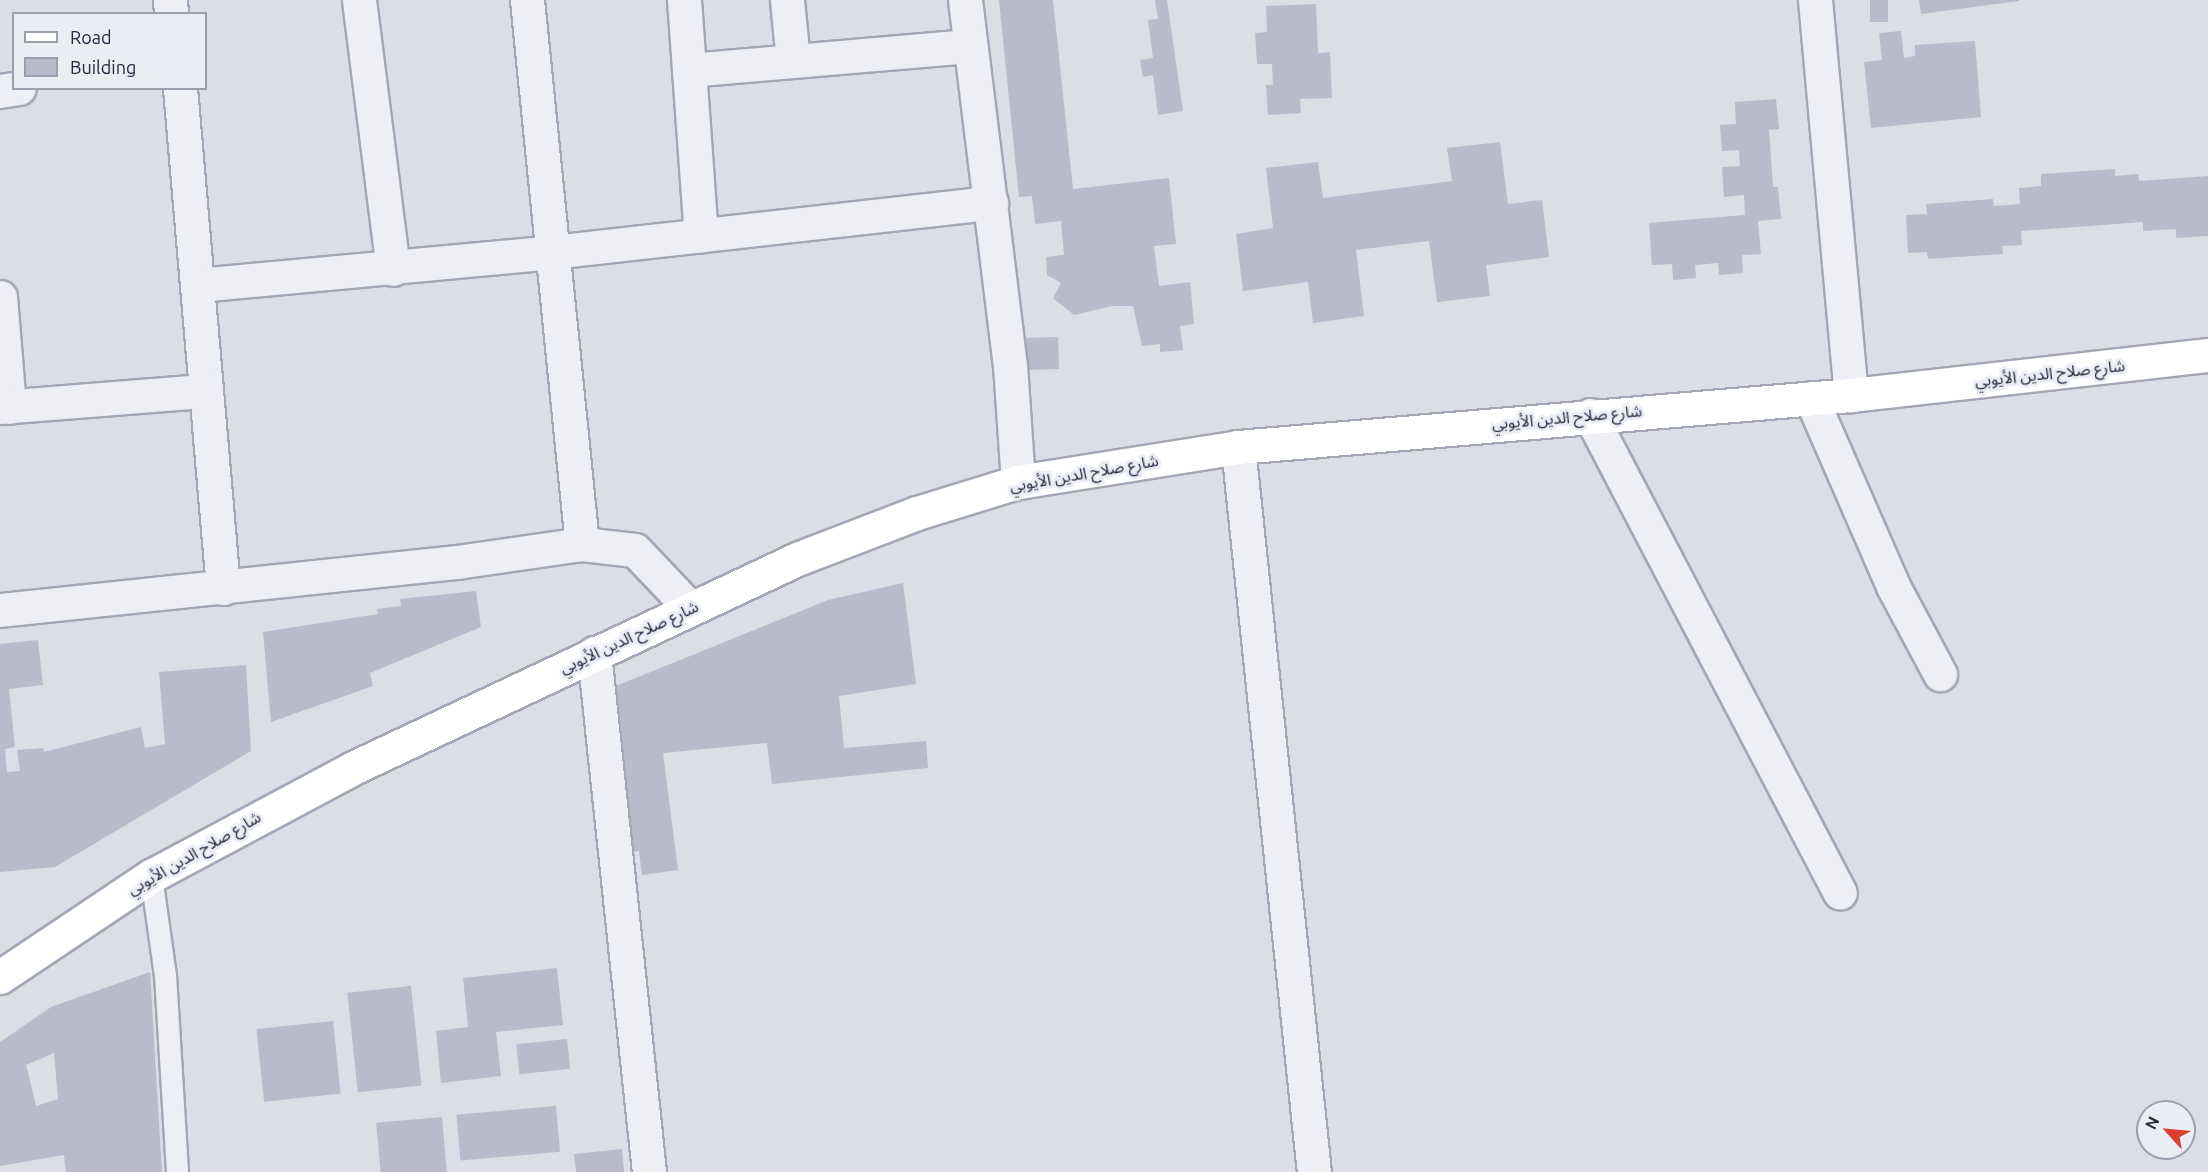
<!DOCTYPE html>
<html>
<head>
<meta charset="utf-8">
<style>
  body { margin:0 }
  #map { position:relative; width:2208px; height:1172px; overflow:hidden; background:#dbdde7; font-family:Ubuntu,"Noto Sans Arabic",sans-serif }
  div>[style] { position:absolute }
  [style*='--x'] { left:calc(var(--x)*1px); top:calc(var(--y)*1px); width:calc(var(--w)*1px); rotate:calc(var(--a)*1deg) }
  .building>* { inset:0; background:#b8bbcb; transform-origin:0 0 }
  .roads { filter:drop-shadow(2px 0 #a4a6b5) drop-shadow(-2px 0 #a4a6b5) drop-shadow(0 2px #a4a6b5) drop-shadow(0 -2px #a4a6b5) }
  .lane>* { height:21px; margin:-10.5px; padding:0 10.5px; transform-origin:10.5px; border-radius:10.5px; background:#eeeff5 }
  .street>* { height:33px; margin:-16.5px; padding:0 16.5px; transform-origin:16.5px; border-radius:16.5px; background:#eeeff5 }
  .secondary>* { height:33px; margin:-16.5px; padding:0 16.5px; transform-origin:16.5px; border-radius:16.5px; background:#fff }
  span { translate:-50% -50%; white-space:nowrap; text-align:center; line-height:1.15; -webkit-text-stroke:6px #ebedf5; paint-order:stroke }
  .street-label { font-size:16px; color:#24273f }
  .legend { position:absolute; left:12px; top:12px; width:195px; height:78px; box-sizing:border-box; background:#ebedf5; border:2px solid #9b9eac; margin:0; padding:8px 10px; list-style:none; font-size:18px; color:#24273f }
  .legend li { display:flex; align-items:center; gap:12px; height:30px }
  .legend b { width:30px; border:2px solid #9b9eac }
  .north { position:absolute; left:2136px; top:1100px; width:60px; height:60px; box-sizing:border-box; background:#ebedf5; border:2px solid #9b9eac; border-radius:50%; rotate:297deg; font-size:16px; font-weight:700; line-height:24px; text-align:center; color:#24273f }
  .north::after { content:''; display:block; margin:auto; width:21px; height:27px; background:#dc3e31; clip-path:polygon(50% 0,100% 100%,50% 72%,0 100%) }
</style>
</head>
<body>
<div id="map">
  <div class="building">
    <div style="clip-path:polygon(999px 0,1053px 0,1073px 189px,1169px 178px,1176px 244px,1154px 246px,1159px 286px,1190px 282px,1194px 324px,1180px 326px,1183px 350px,1160px 352px,1160px 344px,1142px 346px,1133px 306px,1112px 306px,1074px 315px,1053px 298px,1061px 283px,1047px 275px,1046px 257px,1064px 255px,1061px 221px,1035px 224px,1032px 196px,1019px 197px)"></div>
    <div style="clip-path:polygon(1155px 0,1167px 0,1183px 111px,1158px 115px,1153px 75px,1143px 77px,1140px 60px,1153px 58px,1148px 20px,1158px 19px)"></div>
    <div style="left:1870px;top:0;width:18px;height:22px"></div>
    <div style="clip-path:polygon(1919px 0,2019px 0,2019px 1px,1921px 14px)"></div>
    <div style="clip-path:polygon(1316px 4px,1318px 53px,1330px 52px,1332px 98px,1300px 99px,1301px 113px,1268px 115px,1266px 85px,1273px 85px,1272px 64px,1257px 64px,1255px 33px,1267px 32px,1266px 6px)"></div>
    <div style="clip-path:polygon(1901px 31px,1904px 58px,1915px 56px,1915px 45px,1975px 41px,1981px 117px,1871px 128px,1864px 62px,1882px 60px,1879px 33px)"></div>
    <div style="clip-path:polygon(1776px 99px,1779px 129px,1769px 130px,1773px 187px,1778px 187px,1781px 219px,1758px 221px,1761px 254px,1742px 255px,1743px 273px,1719px 275px,1718px 263px,1695px 265px,1696px 278px,1673px 280px,1672px 264px,1652px 265px,1649px 223px,1745px 215px,1744px 195px,1724px 197px,1722px 167px,1740px 166px,1739px 150px,1722px 151px,1720px 125px,1736px 124px,1735px 102px)"></div>
    <div style="clip-path:polygon(1500px 142px,1508px 204px,1542px 200px,1549px 257px,1486px 265px,1490px 296px,1437px 302px,1429px 241px,1356px 250px,1364px 316px,1313px 323px,1308px 282px,1243px 291px,1236px 234px,1273px 228px,1266px 168px,1318px 162px,1323px 198px,1452px 181px,1447px 148px)"></div>
    <div style="clip-path:polygon(2115px 169px,2115px 176px,2138px 174px,2139px 181px,2208px 176px,2208px 236px,2176px 238px,2176px 229px,2143px 231px,2143px 222px,2021px 231px,2022px 245px,2002px 246px,2003px 254px,1928px 259px,1927px 252px,1908px 253px,1906px 215px,1927px 214px,1926px 204px,1993px 199px,1994px 206px,2020px 204px,2019px 188px,2041px 186px,2041px 174px)"></div>
    <div style="left:1058px;top:337px;width:32px;height:32px;rotate:88deg"></div>
    <div style="clip-path:polygon(903px 583px,916px 684px,839px 696px,844px 748px,926px 741px,928px 768px,772px 784px,767px 743px,663px 753px,678px 870px,642px 875px,639px 851px,630px 852px,611px 688px,828px 600px)"></div>
    <div style="clip-path:polygon(476px 591px,481px 627px,370px 673px,373px 686px,271px 722px,263px 632px,378px 614px,377px 609px,401px 606px,400px 599px)"></div>
    <div style="clip-path:polygon(38px 640px,43px 685px,9px 689px,15px 747px,5px 749px,7px 772px,20px 771px,17px 750px,43px 748px,44px 752px,141px 727px,145px 748px,165px 744px,159px 672px,246px 665px,251px 751px,55px 867px,0 872px,0 644px)"></div>
    <div style="clip-path:polygon(557px 968px,563px 1025px,496px 1032px,501px 1076px,441px 1083px,436px 1031px,468px 1027px,463px 978px)"></div>
    <div style="clip-path:polygon(evenodd,150px 972px,162px 1172px,66px 1172px,64px 1155px,0 1166px,0 1042px,51px 1007px,150px 972px,54px 1053px,58px 1099px,36px 1106px,26px 1065px,54px 1053px)"></div>
    <div style="left:411px;top:986px;width:100px;height:64px;rotate:84deg"></div>
    <div style="left:333px;top:1021px;width:73px;height:77px;rotate:84deg"></div>
    <div style="left:567px;top:1039px;width:30px;height:51px;rotate:84deg"></div>
    <div style="left:556px;top:1106px;width:46px;height:100px;rotate:85deg"></div>
    <div style="left:442px;top:1117px;width:55px;height:66px;rotate:85deg"></div>
    <div style="clip-path:polygon(622px 1149px,624px 1172px,576px 1172px,574px 1154px)"></div>
  </div>
  <div class="roads">
    <div class="lane">
      <div style="--x:151;--y:876;--w:100;--a:82"></div>
      <div style="--x:165;--y:975;--w:197;--a:86.5"></div>
    </div>
    <div class="street">
      <div style="--x:170;--y:0;--w:14;--a:86"></div>
      <div style="--x:359;--y:0;--w:271;--a:82.8"></div>
      <div style="--x:527;--y:0;--w:547;--a:84.23"></div>
      <div style="--x:684;--y:0;--w:236;--a:85.9"></div>
      <div style="--x:787;--y:0;--w:61;--a:84.4"></div>
      <div style="--x:965;--y:0;--w:368;--a:83"></div>
      <div style="--x:1010;--y:365;--w:117;--a:86.1"></div>
      <div style="--x:1815;--y:0;--w:397;--a:84.8"></div>
      <div style="--x:689;--y:70;--w:282;--a:-4.9"></div>
      <div style="--x:180;--y:88;--w:502;--a:85.08"></div>
      <div style="--x:0;--y:91;--w:19;--a:-9"></div>
      <div style="--x:198;--y:285;--w:356;--a:-5.3"></div>
      <div style="--x:552;--y:252;--w:442;--a:-6.4"></div>
      <div style="--x:0;--y:297;--w:110;--a:85.3"></div>
      <div style="--x:1811;--y:398;--w:205;--a:66.4"></div>
      <div style="--x:1893;--y:586;--w:100;--a:61.9"></div>
      <div style="--x:0;--y:407;--w:206;--a:-4.5"></div>
      <div style="--x:1590;--y:415;--w:539;--a:62.39"></div>
      <div style="--x:1238;--y:447;--w:729;--a:84.02"></div>
      <div style="--x:0;--y:610;--w:460;--a:-6"></div>
      <div style="--x:457;--y:562;--w:126;--a:-8.2"></div>
      <div style="--x:582;--y:544;--w:53;--a:6.5"></div>
      <div style="--x:635;--y:550;--w:81;--a:46.5"></div>
      <div style="--x:594;--y:653;--w:522;--a:83.95"></div>
    </div>
    <div class="secondary">
      <div style="--x:0;--y:977;--w:182;--a:-33.8"></div>
      <div style="--x:151;--y:876;--w:229;--a:-28.1"></div>
      <div style="--x:353;--y:768;--w:491;--a:-25.2"></div>
      <div style="--x:797;--y:559;--w:129;--a:-21"></div>
      <div style="--x:917;--y:513;--w:106;--a:-17.1"></div>
      <div style="--x:1018;--y:482;--w:223;--a:-9"></div>
      <div style="--x:1238;--y:447;--w:615;--a:-4.85"></div>
      <div style="--x:1851;--y:395;--w:359;--a:-6.4"></div>
    </div>
  </div>
  <div class="street-label">
    <span style="left:2050px;top:373px;rotate:-6deg">شارع صلاح الدين الأيوبي</span>
    <span style="left:1567px;top:417px;rotate:-5deg">شارع صلاح الدين الأيوبي</span>
    <span style="left:1084px;top:473px;rotate:-10deg">شارع صلاح الدين الأيوبي</span>
    <span style="left:629px;top:637px;rotate:-25deg">شارع صلاح الدين الأيوبي</span>
    <span style="left:194px;top:853px;rotate:-30deg">شارع صلاح الدين الأيوبي</span>
  </div>
  <ul class="legend">
  <li><b style="height:8px;background:#fff"></b>Road</li>
  <li><b style="height:16px;background:#b8bbcb"></b>Building</li>
  </ul>
  <div class="north">N</div>
</div>
</body>
</html>
